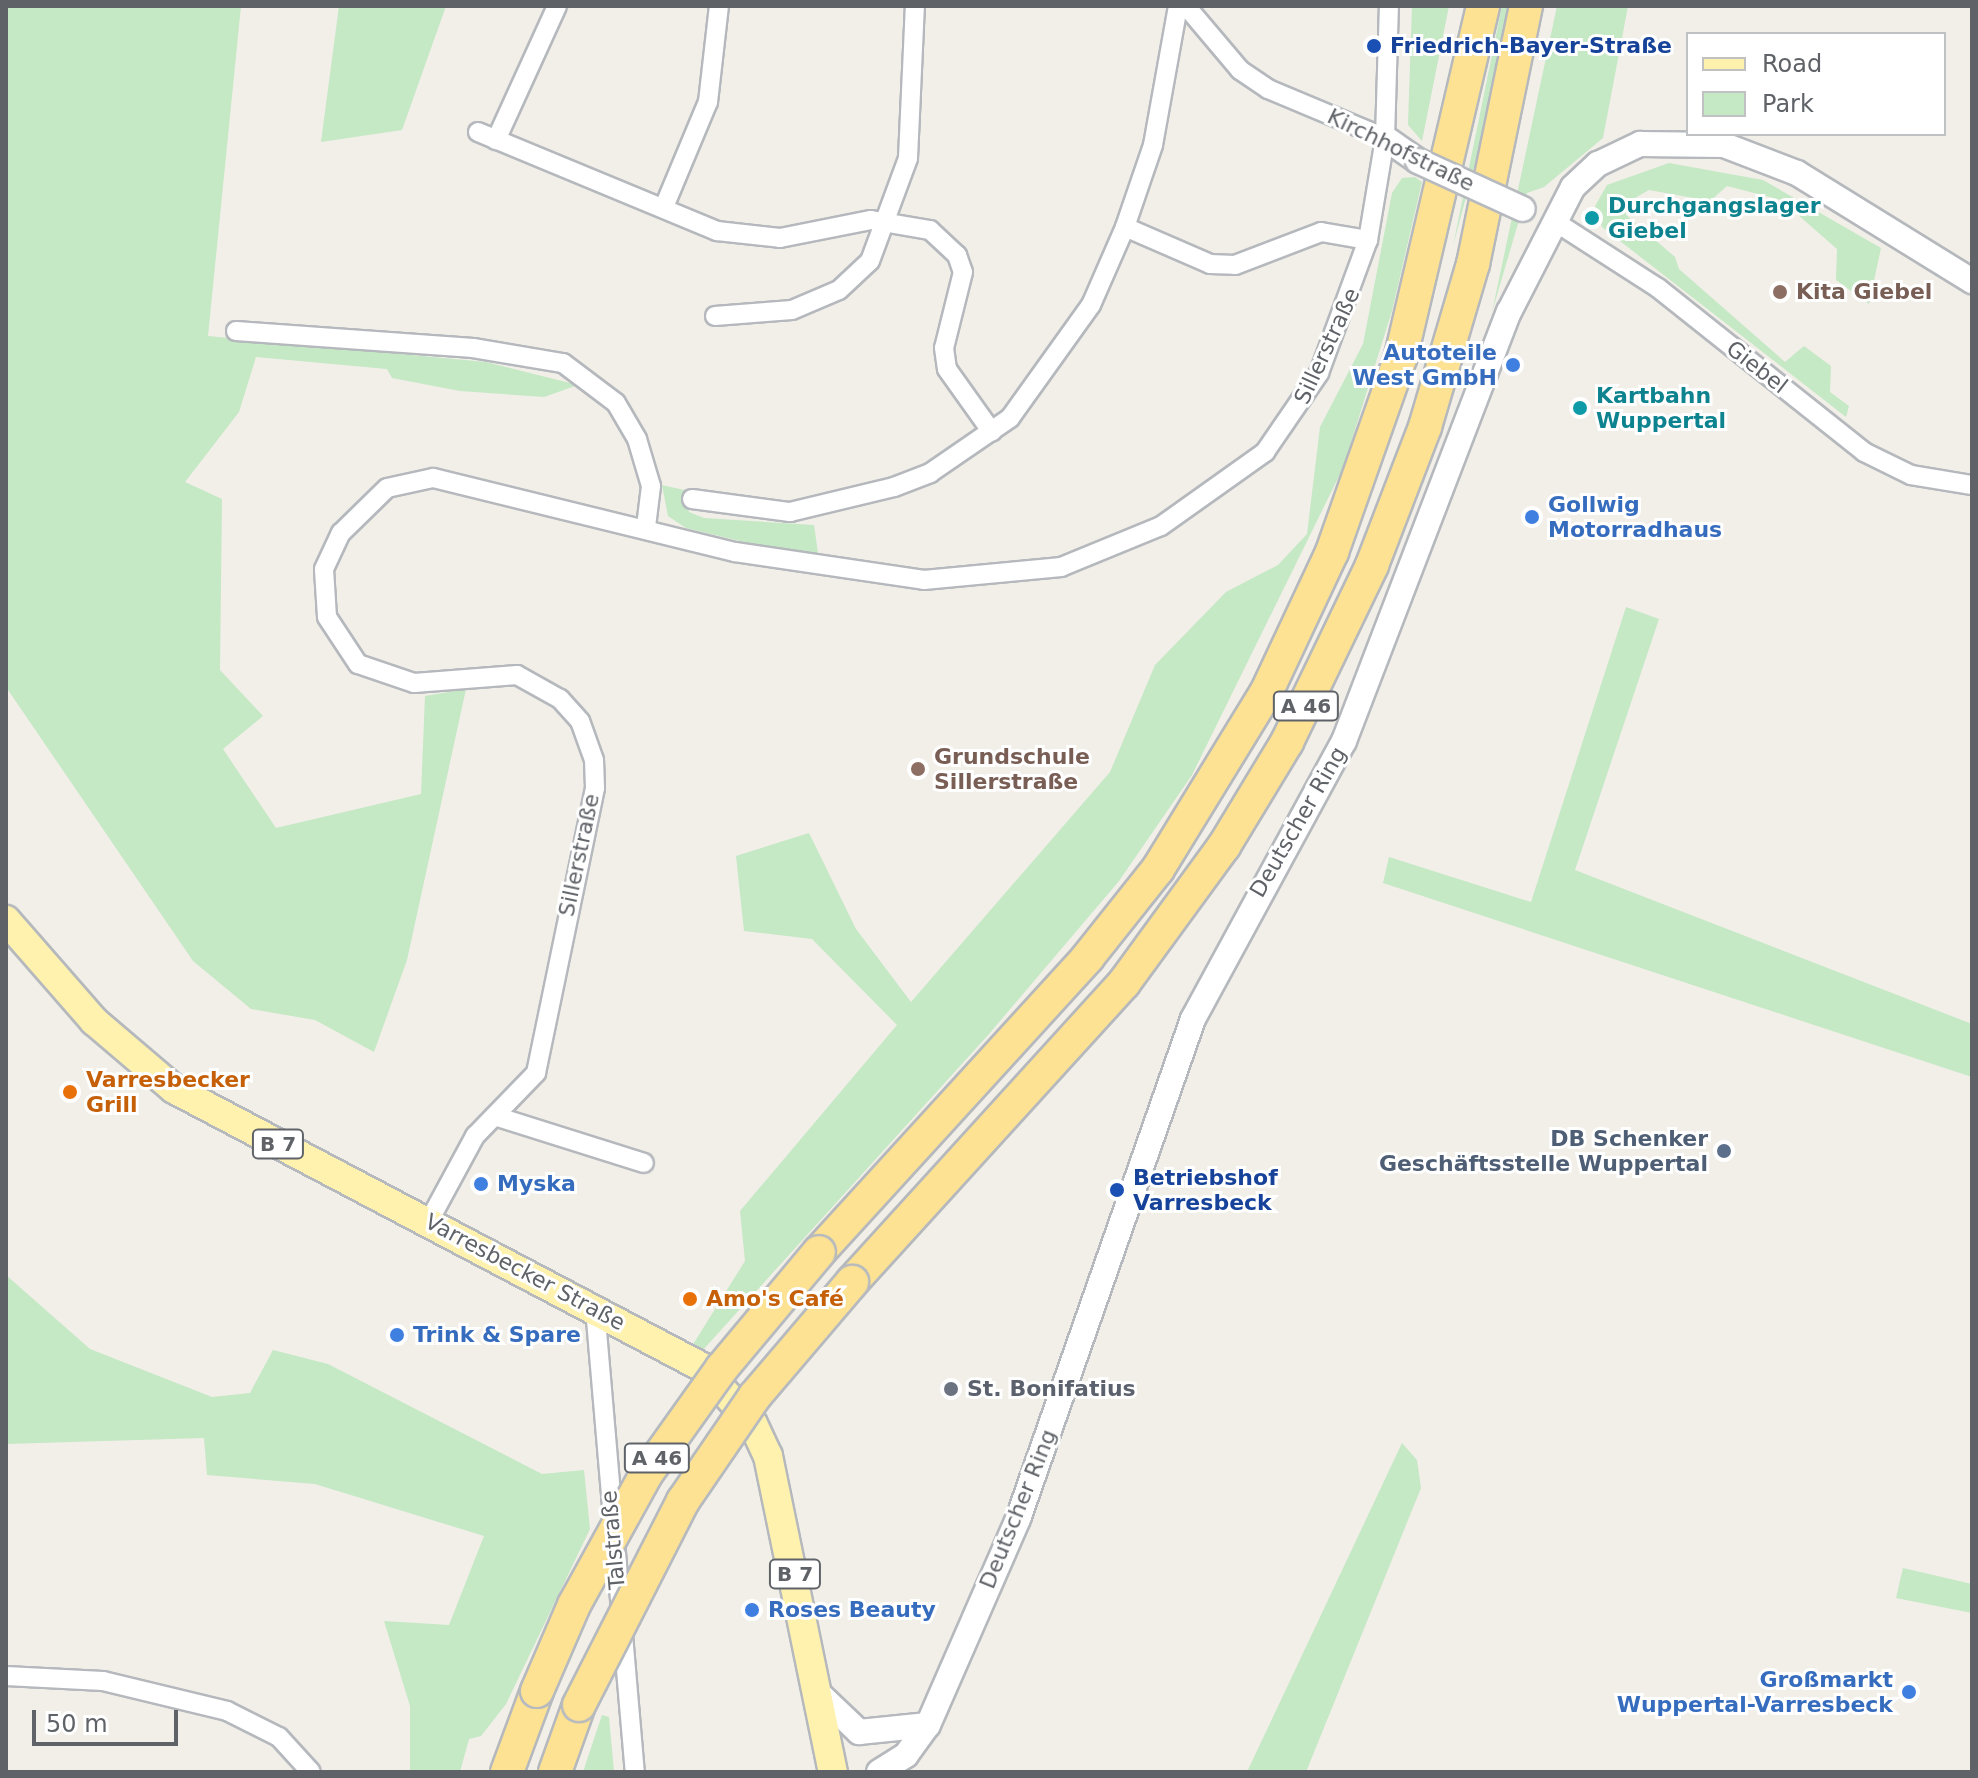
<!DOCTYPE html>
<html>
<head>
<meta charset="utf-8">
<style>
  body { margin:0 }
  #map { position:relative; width:1978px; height:1778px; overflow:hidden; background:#f1efe8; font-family:"DejaVu Sans",sans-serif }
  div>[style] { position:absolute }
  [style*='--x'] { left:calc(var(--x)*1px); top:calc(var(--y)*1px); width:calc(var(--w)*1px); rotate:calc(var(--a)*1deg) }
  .green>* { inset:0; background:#c5e8c5 }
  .roads { filter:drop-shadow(2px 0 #b5b8bc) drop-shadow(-2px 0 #b5b8bc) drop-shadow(0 2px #b5b8bc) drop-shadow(0 -2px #b5b8bc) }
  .street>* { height:18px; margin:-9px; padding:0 9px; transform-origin:9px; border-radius:9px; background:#fff }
  .secondary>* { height:24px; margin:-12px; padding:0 12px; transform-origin:12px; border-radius:12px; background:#fff }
  .primary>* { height:28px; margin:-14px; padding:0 14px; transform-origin:14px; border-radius:14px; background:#fff2af }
  .highway>* { height:32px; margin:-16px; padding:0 16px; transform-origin:16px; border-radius:16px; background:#fde293 }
  .bridges { filter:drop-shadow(2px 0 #b6babf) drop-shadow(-2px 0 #b6babf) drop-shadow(0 2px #b6babf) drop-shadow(0 -2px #b6babf) }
  .secondary-bridge>* { height:24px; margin:-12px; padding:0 12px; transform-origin:12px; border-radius:12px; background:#fff }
  .highway-bridge>* { height:32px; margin:-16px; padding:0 16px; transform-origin:16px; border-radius:16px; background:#fde293 }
  .dots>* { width:22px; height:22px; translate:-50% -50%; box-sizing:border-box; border:4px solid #fff; border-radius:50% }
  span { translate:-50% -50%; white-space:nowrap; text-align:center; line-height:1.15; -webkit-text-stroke:6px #fff; paint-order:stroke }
  .shield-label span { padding:2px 6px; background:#fff; border:2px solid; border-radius:6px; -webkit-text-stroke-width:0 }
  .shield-label { font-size:20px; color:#5f6368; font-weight:700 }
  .transit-label { font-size:22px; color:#164399; font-weight:700 }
  .left { translate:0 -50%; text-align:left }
  .street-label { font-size:22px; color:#5f6368 }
  .culture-label { font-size:22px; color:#0d838f; font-weight:700 }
  .education-label { font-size:22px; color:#785e54; font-weight:700 }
  .shop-label { font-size:22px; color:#366cbe; font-weight:700 }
  .right { translate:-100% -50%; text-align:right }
  .food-label { font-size:22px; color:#c56008; font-weight:700 }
  .service-label { font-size:22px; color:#4e5e75; font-weight:700 }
  .worship-label { font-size:22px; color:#5b616d; font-weight:700 }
  .frame { position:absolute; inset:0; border:8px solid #5f6368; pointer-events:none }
  .legend { position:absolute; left:1686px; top:32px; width:260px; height:104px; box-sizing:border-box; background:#fff; border:2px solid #bfc1c3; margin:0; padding:10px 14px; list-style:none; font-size:24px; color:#5f6368 }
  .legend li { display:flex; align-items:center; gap:16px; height:40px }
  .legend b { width:40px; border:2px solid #bfc1c3 }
  .scale { position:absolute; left:32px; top:1710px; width:146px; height:36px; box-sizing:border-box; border:4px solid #5f6368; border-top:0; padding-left:10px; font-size:24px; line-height:28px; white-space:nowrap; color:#5f6368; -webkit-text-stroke:6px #fff; paint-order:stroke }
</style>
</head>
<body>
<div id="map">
  <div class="green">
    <div style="clip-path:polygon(6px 6px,241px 6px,208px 336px,486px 362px,578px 385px,544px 397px,460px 391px,392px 378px,387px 369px,256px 357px,239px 412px,185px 482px,222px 499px,220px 670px,263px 716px,223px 749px,276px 828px,421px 794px,425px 696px,466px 689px,407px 960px,374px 1052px,315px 1020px,251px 1009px,193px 961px,6px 687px)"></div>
    <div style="clip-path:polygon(339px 6px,446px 6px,402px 130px,321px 142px)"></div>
    <div style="clip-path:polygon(1412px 6px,1449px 6px,1422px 141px,1408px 125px)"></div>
    <div style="clip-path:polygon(1502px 6px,1510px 6px,1493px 96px,1453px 246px)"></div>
    <div style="clip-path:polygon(1557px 6px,1628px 6px,1603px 138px,1544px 187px,1527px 193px,1492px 312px)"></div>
    <div style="clip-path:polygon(1669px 163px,1763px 180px,1881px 248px,1869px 304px,1836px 280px,1837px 249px,1781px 200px,1727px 186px,1710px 201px,1649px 190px,1626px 203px,1626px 215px,1675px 257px,1679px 269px,1785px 362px,1804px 346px,1831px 366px,1830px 392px,1849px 406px,1846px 417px,1602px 227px,1595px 206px,1607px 185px)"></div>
    <div style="clip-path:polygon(1415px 177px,1422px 182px,1392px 311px,1343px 468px,1192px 775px,1119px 881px,989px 1034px,702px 1351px,692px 1346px,745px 1261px,740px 1211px,897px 1025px,812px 939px,744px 931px,736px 856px,809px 833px,856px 929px,911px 1002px,1110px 772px,1155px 665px,1226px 592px,1278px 565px,1307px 534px,1320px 427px,1363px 344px,1392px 193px,1402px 178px)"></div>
    <div style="clip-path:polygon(662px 485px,684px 490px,689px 512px,704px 518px,814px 525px,819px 560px,686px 528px,668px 516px)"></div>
    <div style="clip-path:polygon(1626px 607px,1659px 619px,1575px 870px,1972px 1024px,1972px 1077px,1383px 883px,1389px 857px,1531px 902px)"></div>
    <div style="clip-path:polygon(6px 1275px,90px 1349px,212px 1397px,250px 1393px,273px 1350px,328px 1364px,542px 1474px,584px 1470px,590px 1529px,506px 1704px,481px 1736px,469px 1739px,460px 1772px,410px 1772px,410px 1706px,384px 1621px,449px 1625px,484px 1536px,315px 1484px,207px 1475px,204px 1438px,6px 1444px)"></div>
    <div style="clip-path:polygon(1402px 1443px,1417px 1460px,1421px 1488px,1306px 1772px,1247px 1772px)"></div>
    <div style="clip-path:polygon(1903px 1568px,1972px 1584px,1972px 1613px,1896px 1598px)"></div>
    <div style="clip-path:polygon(602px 1715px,609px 1717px,614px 1772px,583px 1772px)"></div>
  </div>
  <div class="roads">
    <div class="street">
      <div style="--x:1186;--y:6;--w:84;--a:49.8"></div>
      <div style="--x:1240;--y:70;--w:34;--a:34"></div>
      <div style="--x:1268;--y:89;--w:127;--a:22.7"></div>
      <div style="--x:478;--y:132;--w:259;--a:22.5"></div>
      <div style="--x:717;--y:231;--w:63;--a:6.3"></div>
      <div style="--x:780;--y:238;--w:93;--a:-11.2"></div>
      <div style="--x:871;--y:220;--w:60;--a:9.6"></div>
      <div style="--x:930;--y:230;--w:37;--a:43"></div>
      <div style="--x:957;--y:255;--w:18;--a:71"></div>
      <div style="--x:963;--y:272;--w:78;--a:104"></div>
      <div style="--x:944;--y:348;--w:21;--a:82"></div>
      <div style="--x:947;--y:369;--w:77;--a:54.5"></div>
      <div style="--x:496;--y:140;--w:147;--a:-65.5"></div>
      <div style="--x:664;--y:207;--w:114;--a:-67.3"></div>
      <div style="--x:708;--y:102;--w:97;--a:-83.5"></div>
      <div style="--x:1554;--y:221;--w:124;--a:32.8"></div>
      <div style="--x:1658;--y:288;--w:263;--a:38.5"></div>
      <div style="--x:1864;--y:452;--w:52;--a:26.1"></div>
      <div style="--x:1911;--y:475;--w:62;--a:9.3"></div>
      <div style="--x:1125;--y:227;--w:93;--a:23.5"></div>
      <div style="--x:1210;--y:264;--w:25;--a:2"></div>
      <div style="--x:1235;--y:265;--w:92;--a:-21"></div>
      <div style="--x:1321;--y:232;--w:48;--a:9.7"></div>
      <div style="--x:715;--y:316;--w:77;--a:-4.5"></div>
      <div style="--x:792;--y:310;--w:51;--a:-23.1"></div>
      <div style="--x:839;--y:290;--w:42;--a:-43.1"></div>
      <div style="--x:870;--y:261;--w:110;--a:-69.7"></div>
      <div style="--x:908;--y:158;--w:152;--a:-87.4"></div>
      <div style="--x:236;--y:331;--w:238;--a:4.1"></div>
      <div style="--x:473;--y:348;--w:91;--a:9.5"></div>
      <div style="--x:563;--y:363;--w:66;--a:37"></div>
      <div style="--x:616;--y:403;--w:42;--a:59.7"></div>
      <div style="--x:637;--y:439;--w:49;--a:73.4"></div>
      <div style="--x:651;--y:486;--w:41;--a:97"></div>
      <div style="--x:692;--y:499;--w:99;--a:7.6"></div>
      <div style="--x:790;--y:512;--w:107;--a:-13.5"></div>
      <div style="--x:894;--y:487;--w:39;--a:-21"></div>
      <div style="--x:930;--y:473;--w:97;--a:-34.5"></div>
      <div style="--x:1010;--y:418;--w:139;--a:-54.4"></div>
      <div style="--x:1091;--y:305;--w:85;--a:-66.4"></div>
      <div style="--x:1125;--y:227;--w:87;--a:-71.1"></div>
      <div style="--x:1153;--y:145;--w:141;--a:-79.8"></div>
      <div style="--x:495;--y:1116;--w:156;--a:17.5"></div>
      <div style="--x:429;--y:1221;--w:97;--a:-61.6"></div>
      <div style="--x:475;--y:1136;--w:88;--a:-45.9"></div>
      <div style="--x:536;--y:1073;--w:291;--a:-78.3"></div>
      <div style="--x:595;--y:788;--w:28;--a:-92"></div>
      <div style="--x:594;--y:760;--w:41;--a:-109.7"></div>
      <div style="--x:580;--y:721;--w:30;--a:-132"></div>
      <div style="--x:560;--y:699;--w:49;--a:-150.8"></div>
      <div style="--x:517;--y:675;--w:103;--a:175.6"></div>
      <div style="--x:414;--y:683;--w:59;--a:-161.3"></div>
      <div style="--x:358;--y:664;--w:56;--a:-123.4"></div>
      <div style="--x:327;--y:617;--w:48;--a:-93.6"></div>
      <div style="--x:324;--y:569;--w:40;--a:-65"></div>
      <div style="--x:341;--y:533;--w:64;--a:-44.4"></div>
      <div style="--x:387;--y:488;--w:47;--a:-12.3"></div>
      <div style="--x:433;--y:478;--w:311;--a:13.8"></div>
      <div style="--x:735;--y:552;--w:191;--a:8.4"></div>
      <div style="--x:924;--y:580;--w:138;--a:-5.4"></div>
      <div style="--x:1061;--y:567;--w:108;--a:-22.3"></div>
      <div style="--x:1161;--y:526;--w:128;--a:-35.4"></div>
      <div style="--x:1265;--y:452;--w:96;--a:-55.6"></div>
      <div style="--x:1319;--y:373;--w:142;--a:-69.8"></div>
      <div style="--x:1368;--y:240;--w:103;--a:-80.5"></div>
      <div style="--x:1385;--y:138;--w:132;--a:-88.3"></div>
      <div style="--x:595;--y:1308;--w:466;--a:85.1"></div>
      <div style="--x:6;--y:1676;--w:97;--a:3"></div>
      <div style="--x:103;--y:1681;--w:128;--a:13.6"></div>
      <div style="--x:227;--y:1711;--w:58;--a:26.6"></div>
      <div style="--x:279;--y:1737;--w:47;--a:47.6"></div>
    </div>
    <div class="secondary">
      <div style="--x:1385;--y:138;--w:40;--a:34.9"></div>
      <div style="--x:818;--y:1693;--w:57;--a:43.6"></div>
      <div style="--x:859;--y:1732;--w:69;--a:-5.8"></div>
      <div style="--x:879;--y:1772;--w:32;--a:-32"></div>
      <div style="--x:906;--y:1755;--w:37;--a:-54"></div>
      <div style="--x:928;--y:1725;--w:225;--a:-66.4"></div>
      <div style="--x:1018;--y:1519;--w:530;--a:-70.71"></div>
      <div style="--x:1193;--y:1019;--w:316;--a:-61.5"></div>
      <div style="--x:1344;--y:741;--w:460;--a:-69"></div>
      <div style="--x:1509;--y:312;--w:140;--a:-62.9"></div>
      <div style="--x:1573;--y:187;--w:34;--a:-43"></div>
      <div style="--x:1598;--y:164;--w:47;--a:-25.5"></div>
      <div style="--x:1640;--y:144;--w:84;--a:0.7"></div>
      <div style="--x:1724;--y:145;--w:78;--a:21"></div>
      <div style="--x:1797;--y:173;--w:206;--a:31.7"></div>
    </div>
    <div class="primary">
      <div style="--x:6;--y:920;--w:134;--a:48.9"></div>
      <div style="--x:94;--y:1021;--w:105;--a:40.4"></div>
      <div style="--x:174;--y:1089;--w:597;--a:27.77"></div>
      <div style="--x:702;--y:1367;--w:76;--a:48.2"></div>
      <div style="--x:753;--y:1424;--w:35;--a:65"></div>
      <div style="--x:768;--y:1456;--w:323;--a:78.4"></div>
    </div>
    <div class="highway">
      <div style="--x:819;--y:1252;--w:399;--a:-47.6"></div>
      <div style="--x:1088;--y:957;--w:112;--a:-51.5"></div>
      <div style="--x:1158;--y:869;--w:206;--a:-58.5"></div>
      <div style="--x:1266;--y:693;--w:156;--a:-64.9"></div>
      <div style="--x:1332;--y:552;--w:208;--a:-70.6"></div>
      <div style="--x:1401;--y:356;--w:359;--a:-76.8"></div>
      <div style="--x:852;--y:1282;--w:404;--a:-47.7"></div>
      <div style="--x:1124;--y:983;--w:170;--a:-53.9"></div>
      <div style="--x:1224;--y:846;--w:122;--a:-58.8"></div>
      <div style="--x:1287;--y:742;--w:196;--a:-64.3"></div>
      <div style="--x:1372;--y:565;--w:148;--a:-69"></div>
      <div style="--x:1425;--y:427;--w:170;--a:-73.6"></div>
      <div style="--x:1473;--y:264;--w:263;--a:-78.4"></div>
      <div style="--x:507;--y:1772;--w:86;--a:-69.7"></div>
      <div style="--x:555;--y:1772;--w:71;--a:-70.3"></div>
    </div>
  </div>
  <div class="bridges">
    <div class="secondary-bridge">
      <div style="--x:1418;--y:161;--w:115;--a:24.6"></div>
    </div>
    <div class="highway-bridge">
      <div style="--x:537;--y:1691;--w:94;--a:-66.7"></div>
      <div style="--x:574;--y:1605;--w:151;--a:-61.1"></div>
      <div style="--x:647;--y:1473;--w:129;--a:-54.5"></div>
      <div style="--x:722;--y:1368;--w:151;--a:-50.1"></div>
      <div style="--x:579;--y:1705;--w:229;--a:-63"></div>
      <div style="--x:683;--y:1501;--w:127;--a:-55.6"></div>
      <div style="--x:755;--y:1396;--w:150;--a:-49.6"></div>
    </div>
  </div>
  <div class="dots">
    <div style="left:1374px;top:46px;background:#1a4fb4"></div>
    <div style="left:1592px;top:218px;background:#0f9aa8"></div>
    <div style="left:1780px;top:292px;background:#8d6e63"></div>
    <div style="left:1513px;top:365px;background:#3f7fe0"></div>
    <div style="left:1580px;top:408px;background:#0f9aa8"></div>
    <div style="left:1532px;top:517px;background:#3f7fe0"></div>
    <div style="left:918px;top:769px;background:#8d6e63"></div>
    <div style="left:70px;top:1092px;background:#e8710a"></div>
    <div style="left:1724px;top:1151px;background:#5c6f8a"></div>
    <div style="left:481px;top:1184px;background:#3f7fe0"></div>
    <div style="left:1117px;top:1190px;background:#1a4fb4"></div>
    <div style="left:690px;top:1299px;background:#e8710a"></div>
    <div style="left:397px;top:1335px;background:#3f7fe0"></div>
    <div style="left:951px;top:1389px;background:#6b7280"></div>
    <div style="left:752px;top:1610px;background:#3f7fe0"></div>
    <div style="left:1909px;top:1692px;background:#3f7fe0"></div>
  </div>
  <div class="shield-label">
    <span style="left:1306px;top:706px">A 46</span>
    <span style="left:278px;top:1144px">B 7</span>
    <span style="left:657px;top:1458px">A 46</span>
    <span style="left:795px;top:1574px">B 7</span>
  </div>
  <div class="transit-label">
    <span class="left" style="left:1390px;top:46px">Friedrich-Bayer-Straße</span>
    <span class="left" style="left:1133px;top:1190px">Betriebshof<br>Varresbeck</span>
  </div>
  <div class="street-label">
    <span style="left:1401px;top:150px;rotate:26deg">Kirchhofstraße</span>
    <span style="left:1327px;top:346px;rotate:-65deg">Sillerstraße</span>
    <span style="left:1757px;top:367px;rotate:38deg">Giebel</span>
    <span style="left:1298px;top:822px;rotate:-60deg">Deutscher Ring</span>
    <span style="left:579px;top:855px;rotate:-78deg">Sillerstraße</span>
    <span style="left:525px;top:1272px;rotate:28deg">Varresbecker Straße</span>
    <span style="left:1018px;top:1509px;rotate:-68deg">Deutscher Ring</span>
    <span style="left:613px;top:1540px;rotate:-95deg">Talstraße</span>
  </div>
  <div class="culture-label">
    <span class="left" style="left:1608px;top:218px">Durchgangslager<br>Giebel</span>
    <span class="left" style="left:1596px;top:408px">Kartbahn<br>Wuppertal</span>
  </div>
  <div class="education-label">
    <span class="left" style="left:1796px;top:292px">Kita Giebel</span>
    <span class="left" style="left:934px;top:769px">Grundschule<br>Sillerstraße</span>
  </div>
  <div class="shop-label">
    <span class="right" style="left:1497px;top:365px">Autoteile<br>West GmbH</span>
    <span class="left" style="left:1548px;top:517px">Gollwig<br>Motorradhaus</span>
    <span class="left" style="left:497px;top:1184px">Myska</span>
    <span class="left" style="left:413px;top:1335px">Trink &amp; Spare</span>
    <span class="left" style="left:768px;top:1610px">Roses Beauty</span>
    <span class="right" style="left:1893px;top:1692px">Großmarkt<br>Wuppertal-Varresbeck</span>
  </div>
  <div class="food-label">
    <span class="left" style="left:86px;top:1092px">Varresbecker<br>Grill</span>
    <span class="left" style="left:706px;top:1299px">Amo's Café</span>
  </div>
  <div class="service-label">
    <span class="right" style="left:1708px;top:1151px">DB Schenker<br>Geschäftsstelle Wuppertal</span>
  </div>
  <div class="worship-label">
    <span class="left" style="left:967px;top:1389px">St. Bonifatius</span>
  </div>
  <div class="frame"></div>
  <ul class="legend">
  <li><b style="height:10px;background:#fff2af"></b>Road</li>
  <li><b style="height:22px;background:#c5e8c5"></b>Park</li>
  </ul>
  <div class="scale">50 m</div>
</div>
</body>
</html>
